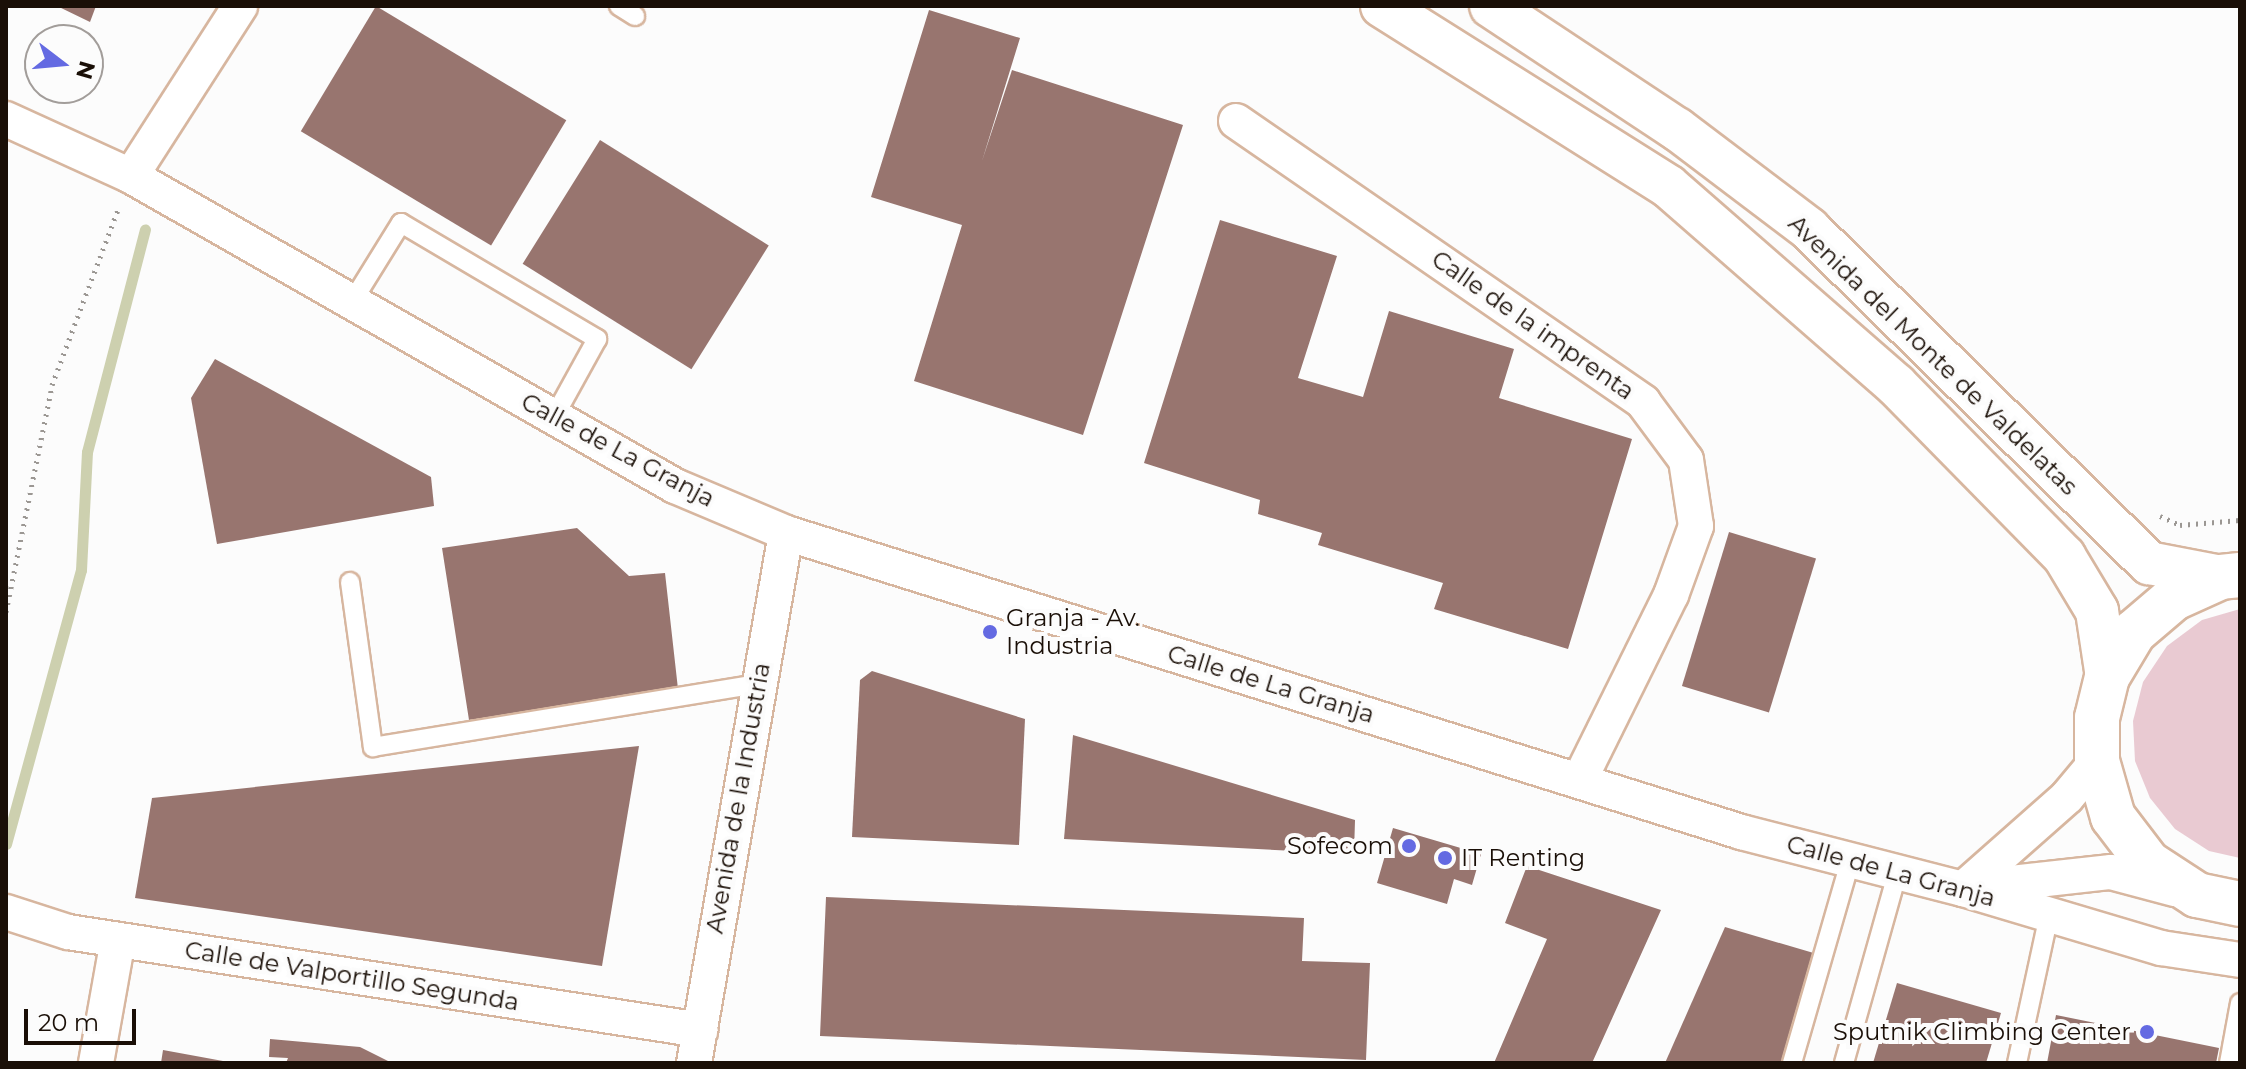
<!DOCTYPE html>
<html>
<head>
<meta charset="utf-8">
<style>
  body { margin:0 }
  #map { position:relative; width:2246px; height:1069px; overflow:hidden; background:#fcfcfc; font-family:Montserrat,sans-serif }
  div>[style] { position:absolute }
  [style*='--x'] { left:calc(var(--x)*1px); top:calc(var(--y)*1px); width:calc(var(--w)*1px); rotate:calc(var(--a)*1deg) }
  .green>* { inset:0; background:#e9cad2 }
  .stream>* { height:11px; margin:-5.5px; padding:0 5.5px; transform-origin:5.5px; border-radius:5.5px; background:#cdd0af }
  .building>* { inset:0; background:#98756f; transform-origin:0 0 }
  .path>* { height:5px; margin-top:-2.5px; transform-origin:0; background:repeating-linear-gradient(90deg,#9b9793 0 2px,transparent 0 8px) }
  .roads { filter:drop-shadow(2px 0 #d7b69f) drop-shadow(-2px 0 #d7b69f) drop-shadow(0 2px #d7b69f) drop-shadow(0 -2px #d7b69f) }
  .service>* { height:18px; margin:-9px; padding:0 9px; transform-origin:9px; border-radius:9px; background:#fff }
  .minor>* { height:34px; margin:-17px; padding:0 17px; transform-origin:17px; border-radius:17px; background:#fff }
  .tertiary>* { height:42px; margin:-21px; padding:0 21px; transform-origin:21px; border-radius:21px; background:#fff }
  .secondary>* { height:44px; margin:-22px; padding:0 22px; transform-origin:22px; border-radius:22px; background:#fff }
  .dots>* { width:22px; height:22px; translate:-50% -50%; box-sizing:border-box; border:4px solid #fcfcfc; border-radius:50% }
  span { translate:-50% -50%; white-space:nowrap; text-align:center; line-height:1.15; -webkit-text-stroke:8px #fcfcfc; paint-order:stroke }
  .street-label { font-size:24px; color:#1a0f07 }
  .poi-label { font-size:24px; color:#1a0f07 }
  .left { translate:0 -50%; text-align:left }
  .right { translate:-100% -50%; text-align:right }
  .frame { position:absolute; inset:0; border:8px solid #1a0f07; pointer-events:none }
  .north { position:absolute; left:24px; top:24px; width:80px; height:80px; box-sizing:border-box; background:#fcfcfc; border:2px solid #a29d9a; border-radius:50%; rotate:106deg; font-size:22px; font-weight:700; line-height:32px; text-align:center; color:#1a0f07 }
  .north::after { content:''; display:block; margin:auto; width:28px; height:36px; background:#646ae2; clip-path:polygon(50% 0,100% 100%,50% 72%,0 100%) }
  .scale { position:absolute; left:24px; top:1009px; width:112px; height:36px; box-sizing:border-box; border:4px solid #1a0f07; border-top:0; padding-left:10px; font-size:24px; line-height:28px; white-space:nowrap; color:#1a0f07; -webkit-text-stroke:6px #fcfcfc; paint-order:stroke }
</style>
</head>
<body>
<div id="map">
  <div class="green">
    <div style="clip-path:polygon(2240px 609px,2240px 858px,2209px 851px,2175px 829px,2150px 798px,2135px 761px,2133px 721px,2143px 682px,2167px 646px,2202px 620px)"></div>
  </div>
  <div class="stream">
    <div style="--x:6;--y:844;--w:284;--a:-74.7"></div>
    <div style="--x:81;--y:570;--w:118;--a:-87.1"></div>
    <div style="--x:87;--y:452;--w:230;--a:-75.4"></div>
  </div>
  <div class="building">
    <div style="clip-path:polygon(57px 6px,96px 6px,90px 22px)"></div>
    <div style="left:376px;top:6px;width:222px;height:146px;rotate:31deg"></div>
    <div style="clip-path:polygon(929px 10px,1020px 38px,982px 161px,1012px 70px,1183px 125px,1083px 435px,914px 381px,962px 225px,871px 197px)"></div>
    <div style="left:600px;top:140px;width:199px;height:146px;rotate:32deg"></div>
    <div style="clip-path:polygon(1220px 220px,1337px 256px,1298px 378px,1363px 397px,1389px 311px,1514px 349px,1499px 398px,1632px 439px,1568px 649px,1434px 609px,1443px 583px,1318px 545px,1322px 533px,1258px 514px,1260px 500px,1144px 463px)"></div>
    <div style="clip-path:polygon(215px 359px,431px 477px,434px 506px,217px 544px,191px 398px)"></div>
    <div style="clip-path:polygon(577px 528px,629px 576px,665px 573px,678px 689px,469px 720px,442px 548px)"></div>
    <div style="left:1729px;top:532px;width:91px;height:161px;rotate:17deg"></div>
    <div style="clip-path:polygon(872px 671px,1025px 719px,1019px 845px,852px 837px,860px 680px)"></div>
    <div style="clip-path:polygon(1073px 735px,1355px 820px,1354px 854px,1064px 839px)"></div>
    <div style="clip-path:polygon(639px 746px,602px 966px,135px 898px,152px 798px)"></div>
    <div style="clip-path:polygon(1393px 828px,1481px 854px,1472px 885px,1454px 879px,1447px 904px,1377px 883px)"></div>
    <div style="clip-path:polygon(1527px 866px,1661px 910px,1592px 1063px,1494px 1063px,1547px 939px,1505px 923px)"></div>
    <div style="clip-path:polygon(826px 897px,1304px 918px,1302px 961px,1370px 963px,1366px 1060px,820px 1036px)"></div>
    <div style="clip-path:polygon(1725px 927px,1817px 954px,1781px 1063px,1665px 1063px)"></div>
    <div style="clip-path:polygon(1897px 983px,2001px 1013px,1986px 1063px,1873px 1063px)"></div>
    <div style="clip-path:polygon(2056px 1015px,2219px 1048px,2216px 1063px,2047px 1063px)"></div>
    <div style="clip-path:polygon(270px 1039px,360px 1047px,392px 1063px,286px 1063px,288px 1058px,269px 1057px)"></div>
    <div style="clip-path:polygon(163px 1050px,223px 1061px,223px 1063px,161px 1063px)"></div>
  </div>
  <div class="path">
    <div style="--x:2160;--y:516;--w:22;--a:24"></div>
    <div style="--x:2180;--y:525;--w:60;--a:-4.8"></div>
    <div style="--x:6;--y:612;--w:232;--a:-78.5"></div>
    <div style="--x:52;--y:385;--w:188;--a:-69.4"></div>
  </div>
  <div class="roads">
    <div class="service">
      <div style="--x:619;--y:6;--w:19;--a:32"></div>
      <div style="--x:352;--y:302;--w:93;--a:-58.2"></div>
      <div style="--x:401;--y:223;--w:228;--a:30.6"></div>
      <div style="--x:597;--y:339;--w:89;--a:118.9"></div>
      <div style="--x:350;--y:582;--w:167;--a:82.1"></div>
      <div style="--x:373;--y:747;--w:389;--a:-9.3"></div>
      <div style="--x:1792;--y:1063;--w:212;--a:-73.9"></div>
      <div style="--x:1844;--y:1063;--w:199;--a:-74.3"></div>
      <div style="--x:2017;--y:1063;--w:151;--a:-77.8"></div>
      <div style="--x:2229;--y:1063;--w:61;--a:-79.6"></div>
    </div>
    <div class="minor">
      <div style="--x:6;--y:119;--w:137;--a:24.5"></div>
      <div style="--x:131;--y:176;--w:626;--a:29.68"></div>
      <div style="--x:675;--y:486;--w:121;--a:22.9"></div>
      <div style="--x:786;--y:533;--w:1001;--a:17.38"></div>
      <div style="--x:1741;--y:832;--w:229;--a:14.4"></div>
      <div style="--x:1963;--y:889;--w:207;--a:16.6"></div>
      <div style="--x:2161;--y:948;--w:80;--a:8.6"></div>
      <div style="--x:1236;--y:121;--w:495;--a:34.6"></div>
      <div style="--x:1643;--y:402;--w:72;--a:53.4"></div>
      <div style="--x:1686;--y:460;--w:67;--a:81.4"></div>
      <div style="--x:1696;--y:526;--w:73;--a:109.9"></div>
      <div style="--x:1671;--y:595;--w:205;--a:116.3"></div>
      <div style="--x:131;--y:176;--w:202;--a:-57.3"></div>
      <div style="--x:1975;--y:887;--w:137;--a:-6.3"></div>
      <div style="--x:2111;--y:872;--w:66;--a:14.9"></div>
      <div style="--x:1963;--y:889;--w:139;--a:-41.5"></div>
      <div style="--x:2067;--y:797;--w:47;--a:-50.2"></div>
      <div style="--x:6;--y:912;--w:65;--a:17.9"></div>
      <div style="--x:68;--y:932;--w:640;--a:8.81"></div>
      <div style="--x:96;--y:1063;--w:125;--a:-79.9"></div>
      <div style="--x:694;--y:1063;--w:538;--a:-80.15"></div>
    </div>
    <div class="tertiary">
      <div style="--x:1382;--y:6;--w:339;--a:32.2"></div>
      <div style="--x:1669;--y:187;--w:301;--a:41.1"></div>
      <div style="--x:1896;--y:385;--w:240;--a:45.5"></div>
      <div style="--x:2064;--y:556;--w:64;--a:59"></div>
      <div style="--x:2097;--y:611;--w:67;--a:81.4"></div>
      <div style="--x:1491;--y:6;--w:223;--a:33.5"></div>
      <div style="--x:1677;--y:129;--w:166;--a:37.1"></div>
      <div style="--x:1809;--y:229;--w:477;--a:44.5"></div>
      <div style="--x:2149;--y:563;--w:73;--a:11"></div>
    </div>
    <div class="secondary">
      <div style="--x:2240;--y:575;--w:19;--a:174"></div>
      <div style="--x:2221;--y:577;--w:51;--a:155.9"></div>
      <div style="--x:2174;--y:598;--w:52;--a:139.6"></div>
      <div style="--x:2134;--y:632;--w:52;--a:121"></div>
      <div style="--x:2107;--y:677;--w:42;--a:103.7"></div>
      <div style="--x:2097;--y:718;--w:43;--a:90"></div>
      <div style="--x:2097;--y:761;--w:58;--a:74.1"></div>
      <div style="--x:2113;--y:817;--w:58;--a:52.7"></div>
      <div style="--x:2148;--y:863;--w:59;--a:33.1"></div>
      <div style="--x:2197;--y:895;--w:44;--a:11.8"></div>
    </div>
  </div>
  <div class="dots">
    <div style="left:990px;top:632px;background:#646ae2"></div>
    <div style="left:1409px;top:846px;background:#646ae2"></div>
    <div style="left:1445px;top:858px;background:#646ae2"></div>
    <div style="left:2147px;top:1032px;background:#646ae2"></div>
  </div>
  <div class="street-label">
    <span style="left:1533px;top:325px;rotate:35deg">Calle de la imprenta</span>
    <span style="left:1933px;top:355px;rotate:44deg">Avenida del Monte de Valdelatas</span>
    <span style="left:618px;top:450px;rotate:28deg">Calle de La Granja</span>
    <span style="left:1271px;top:684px;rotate:17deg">Calle de La Granja</span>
    <span style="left:738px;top:798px;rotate:-80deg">Avenida de la Industria</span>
    <span style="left:1891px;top:871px;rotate:15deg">Calle de La Granja</span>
    <span style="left:352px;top:976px;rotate:9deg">Calle de Valportillo Segunda</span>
  </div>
  <div class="poi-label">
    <span class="left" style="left:1006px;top:632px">Granja - Av.<br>Industria</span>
    <span class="right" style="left:1393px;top:846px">Sofecom</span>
    <span class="left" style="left:1461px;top:858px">IT Renting</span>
    <span class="right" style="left:2131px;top:1032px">Sputnik Climbing Center</span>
  </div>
  <div class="frame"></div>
  <div class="north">N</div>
  <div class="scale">20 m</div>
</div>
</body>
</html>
